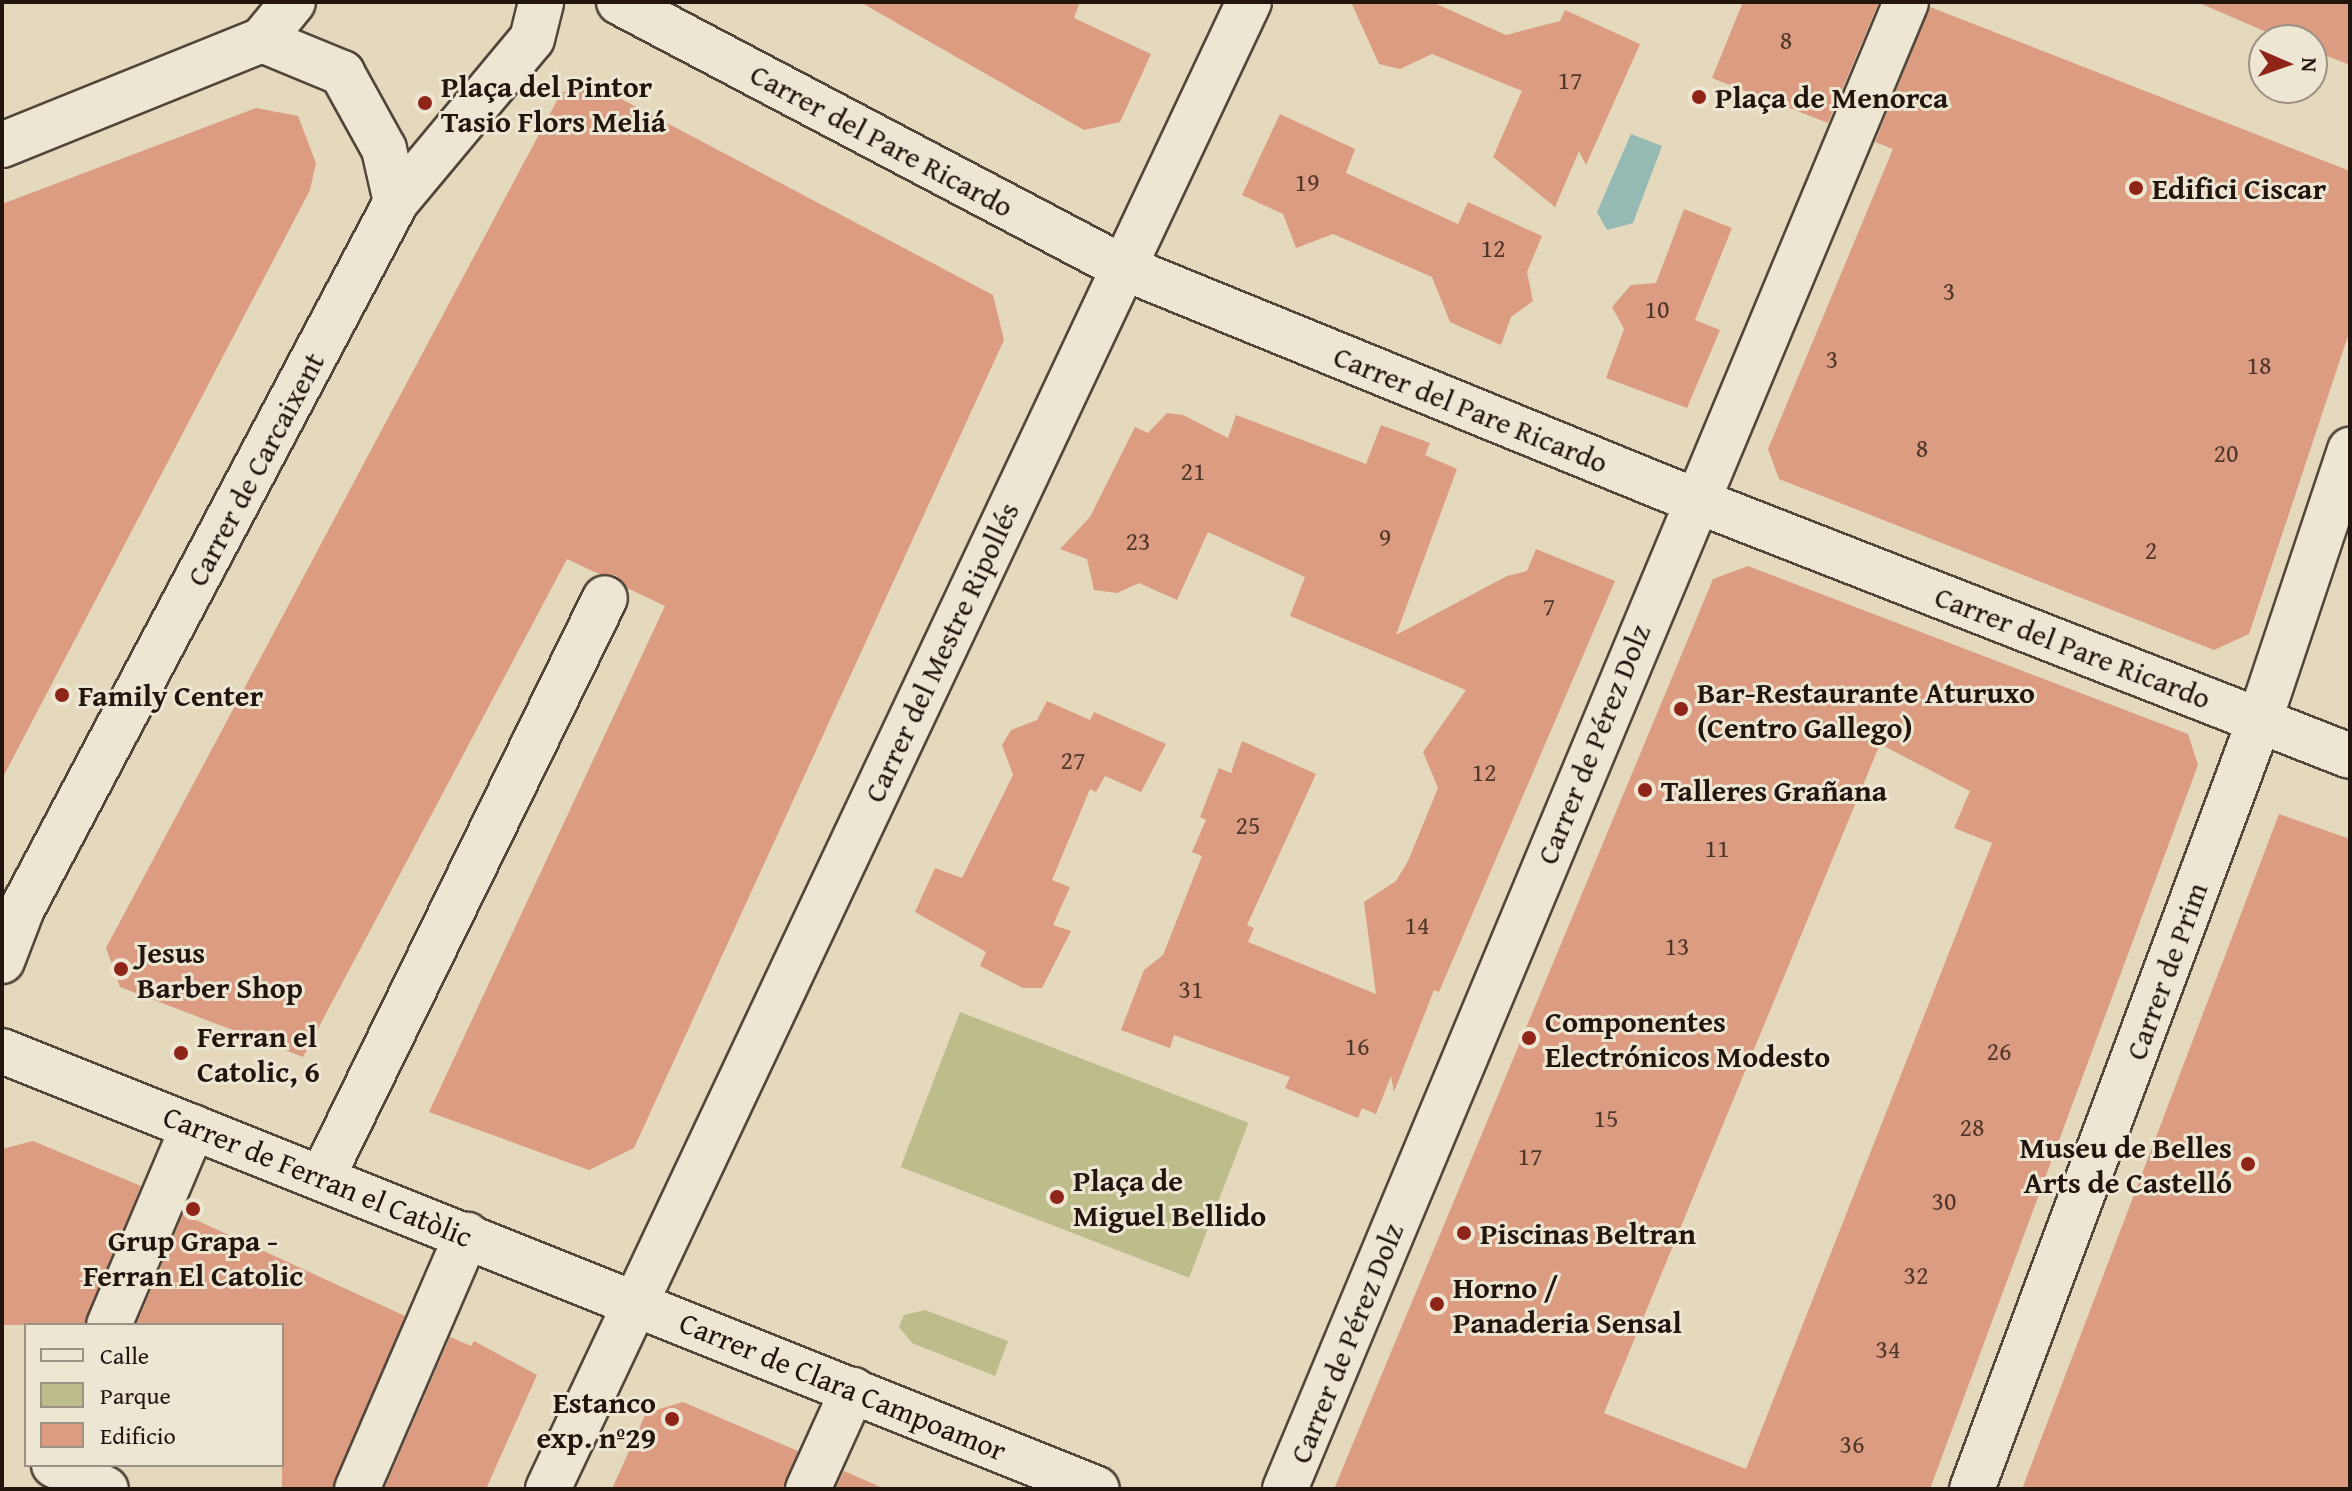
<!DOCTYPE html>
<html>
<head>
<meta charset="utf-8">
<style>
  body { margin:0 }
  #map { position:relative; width:2352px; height:1491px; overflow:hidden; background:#e4d9bc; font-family:"Gentium Book Plus",serif }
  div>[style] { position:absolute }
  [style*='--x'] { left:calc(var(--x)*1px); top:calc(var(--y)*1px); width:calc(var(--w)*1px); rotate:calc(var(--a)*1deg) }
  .green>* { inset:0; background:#bcbd8b; transform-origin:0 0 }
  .water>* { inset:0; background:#95bab3 }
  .building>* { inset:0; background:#dc9c81 }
  .roads { filter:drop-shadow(2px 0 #52463a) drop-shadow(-2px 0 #52463a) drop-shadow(0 2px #52463a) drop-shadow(0 -2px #52463a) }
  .street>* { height:44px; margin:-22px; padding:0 22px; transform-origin:22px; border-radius:22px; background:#ede6d3 }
  .secondary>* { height:44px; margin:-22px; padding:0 22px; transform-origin:22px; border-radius:22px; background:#ede6d3 }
  .dots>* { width:22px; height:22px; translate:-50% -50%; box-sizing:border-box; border:4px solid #ede6d3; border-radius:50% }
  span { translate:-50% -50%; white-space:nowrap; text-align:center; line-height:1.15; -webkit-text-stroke:6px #ede6d3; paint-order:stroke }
  .number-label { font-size:26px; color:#50372b }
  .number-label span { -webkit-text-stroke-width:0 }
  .poi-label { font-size:30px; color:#21150e; font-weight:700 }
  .left { translate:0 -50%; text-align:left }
  .right { translate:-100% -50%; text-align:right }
  .street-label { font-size:30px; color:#21150e }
  .frame { position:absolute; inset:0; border:4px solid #21150e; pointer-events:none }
  .legend { position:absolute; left:24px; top:1323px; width:260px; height:144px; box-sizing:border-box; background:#ede6d3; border:2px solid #9b9284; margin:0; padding:10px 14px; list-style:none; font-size:24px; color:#21150e }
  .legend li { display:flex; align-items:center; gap:16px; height:40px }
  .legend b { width:40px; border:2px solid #9b9284 }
  .north { position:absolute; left:2248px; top:24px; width:80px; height:80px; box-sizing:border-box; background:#ede6d3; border:2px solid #9b9284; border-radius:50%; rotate:92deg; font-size:22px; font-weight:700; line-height:32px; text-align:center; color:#21150e }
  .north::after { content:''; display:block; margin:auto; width:28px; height:36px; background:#8f2418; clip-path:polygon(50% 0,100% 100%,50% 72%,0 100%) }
</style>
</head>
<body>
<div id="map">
  <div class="green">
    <div style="left:960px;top:1012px;width:309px;height:166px;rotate:21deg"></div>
    <div style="clip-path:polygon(925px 1310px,1008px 1341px,995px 1376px,912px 1343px,899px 1327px,904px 1315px)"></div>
  </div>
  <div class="water">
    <div style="clip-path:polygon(1631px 134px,1662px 146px,1633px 223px,1607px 230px,1597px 212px)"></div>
  </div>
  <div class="building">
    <div style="clip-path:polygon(860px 2px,1080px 2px,1074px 18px,1151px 54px,1120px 122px,1084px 130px)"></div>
    <div style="clip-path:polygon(1351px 2px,1432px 2px,1506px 35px,1560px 21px,1565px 10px,1640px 44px,1586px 165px,1579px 151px,1555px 207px,1493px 157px,1522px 91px,1432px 54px,1400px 69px,1379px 64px)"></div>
    <div style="clip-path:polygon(1743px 2px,1879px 2px,1828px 123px,1712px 78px)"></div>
    <div style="clip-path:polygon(2197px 2px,2350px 2px,2350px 65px,2312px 50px,2312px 40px,2285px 40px)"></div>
    <div style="clip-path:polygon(1930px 7px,2350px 171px,2350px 330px,2249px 634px,2214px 650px,1779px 479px,1768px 449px,1893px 149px,1875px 142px)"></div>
    <div style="clip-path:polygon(591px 83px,993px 295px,1004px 340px,634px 1148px,589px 1170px,429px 1112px,665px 606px,627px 588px,615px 575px,599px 574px,567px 559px,303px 1057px,120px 987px,106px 948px,561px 93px)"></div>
    <div style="clip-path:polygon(256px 108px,298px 116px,316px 163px,310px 190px,2px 779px,2px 204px)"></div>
    <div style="clip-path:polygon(1280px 114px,1355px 149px,1346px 173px,1458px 224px,1468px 202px,1542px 236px,1527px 272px,1533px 301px,1511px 317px,1501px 345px,1450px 322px,1432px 277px,1333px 234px,1296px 248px,1283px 214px,1242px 195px)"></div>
    <div style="clip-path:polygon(1684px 209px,1732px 228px,1695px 320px,1720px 330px,1687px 408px,1606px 378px,1624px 329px,1612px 307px,1631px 285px,1656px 283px)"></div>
    <div style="clip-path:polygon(1167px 413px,1183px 415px,1228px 438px,1236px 415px,1366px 464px,1381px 425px,1430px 443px,1425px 455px,1457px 469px,1396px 635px,1507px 576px,1527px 571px,1536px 549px,1615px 581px,1439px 992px,1434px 990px,1394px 1092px,1391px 1076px,1376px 1114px,1362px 1108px,1358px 1118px,1285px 1088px,1290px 1077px,1174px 1035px,1170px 1048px,1121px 1030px,1144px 970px,1163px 955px,1202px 856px,1192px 852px,1206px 820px,1200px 817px,1219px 768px,1231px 773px,1242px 741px,1316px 774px,1247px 925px,1254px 928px,1248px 942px,1376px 994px,1364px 902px,1396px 881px,1408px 861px,1438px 788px,1423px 752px,1466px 690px,1290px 616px,1305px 577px,1208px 532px,1177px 600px,1139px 583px,1117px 593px,1094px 590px,1087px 559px,1060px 549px,1090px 517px,1135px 427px,1148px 433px)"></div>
    <div style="clip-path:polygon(evenodd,1748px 566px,2188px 734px,2198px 765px,1930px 1489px,1334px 1489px,1713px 579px,1748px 566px,1880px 744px,1970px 791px,1954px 828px,1992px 843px,1746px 1469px,1604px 1413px,1880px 744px)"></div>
    <div style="clip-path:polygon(1047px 701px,1090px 720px,1094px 712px,1166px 744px,1141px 792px,1105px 776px,1096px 792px,1090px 789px,1052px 880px,1070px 887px,1053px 925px,1071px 931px,1042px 988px,1023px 988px,980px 966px,986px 952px,915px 912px,935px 868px,962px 878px,1013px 775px,1002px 745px,1011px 730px,1037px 720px)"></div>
    <div style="clip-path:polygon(2279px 814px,2350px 839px,2350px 1489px,2022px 1489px)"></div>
    <div style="clip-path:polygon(33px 1141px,141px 1186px,85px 1325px,2px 1325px,2px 1149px)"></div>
    <div style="clip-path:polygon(183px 1214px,405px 1316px,332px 1489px,282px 1489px,282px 1325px,136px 1325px)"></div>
    <div style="clip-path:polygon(450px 1337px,471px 1346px,474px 1341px,537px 1375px,486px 1489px,384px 1489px)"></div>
    <div style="clip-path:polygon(683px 1402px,798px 1451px,783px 1489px,612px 1489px,646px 1413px)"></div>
    <div style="clip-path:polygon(844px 1471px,885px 1489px,835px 1489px)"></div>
  </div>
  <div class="roads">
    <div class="street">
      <div style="--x:619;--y:2;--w:569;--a:27.78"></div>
      <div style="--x:1122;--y:267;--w:585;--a:22.18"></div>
      <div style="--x:1664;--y:488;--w:736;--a:21.34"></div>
      <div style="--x:262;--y:40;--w:49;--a:-50.8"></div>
      <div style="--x:2;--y:145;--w:280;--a:-22"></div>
      <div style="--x:262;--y:40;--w:87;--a:22.4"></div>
      <div style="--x:342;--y:73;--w:87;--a:61.1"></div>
      <div style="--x:384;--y:149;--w:54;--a:77.2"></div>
      <div style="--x:2;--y:961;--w:56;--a:-69"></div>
      <div style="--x:22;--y:909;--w:800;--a:-62.12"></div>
      <div style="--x:396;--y:202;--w:212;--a:-50.2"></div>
      <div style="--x:532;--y:39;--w:38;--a:-76"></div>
      <div style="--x:322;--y:1178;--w:645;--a:-63.99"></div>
      <div style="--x:109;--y:1325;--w:215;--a:-67"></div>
      <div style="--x:54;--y:1465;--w:57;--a:24.8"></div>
      <div style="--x:357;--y:1489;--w:277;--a:-66.6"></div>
      <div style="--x:548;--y:1489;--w:1644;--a:-64.76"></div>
      <div style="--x:808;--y:1489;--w:109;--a:-65.6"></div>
      <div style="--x:1285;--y:1489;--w:1611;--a:-67.33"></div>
      <div style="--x:1972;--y:1489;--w:822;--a:-69.49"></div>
      <div style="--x:2260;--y:719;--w:284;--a:-71.5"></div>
    </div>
    <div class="secondary">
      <div style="--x:2;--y:1051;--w:1179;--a:21.8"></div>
    </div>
  </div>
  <div class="dots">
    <div style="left:1699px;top:97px;background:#8f2418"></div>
    <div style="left:425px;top:103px;background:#8f2418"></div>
    <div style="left:2136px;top:188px;background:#8f2418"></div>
    <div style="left:62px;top:695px;background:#8f2418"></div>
    <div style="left:1681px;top:709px;background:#8f2418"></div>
    <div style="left:1645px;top:790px;background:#8f2418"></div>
    <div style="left:121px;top:969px;background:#8f2418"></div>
    <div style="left:1529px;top:1038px;background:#8f2418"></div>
    <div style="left:181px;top:1053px;background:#8f2418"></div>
    <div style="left:2248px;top:1164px;background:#8f2418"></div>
    <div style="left:1057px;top:1197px;background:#8f2418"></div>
    <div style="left:193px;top:1209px;background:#8f2418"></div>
    <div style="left:1464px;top:1233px;background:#8f2418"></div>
    <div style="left:1437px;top:1304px;background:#8f2418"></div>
    <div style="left:672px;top:1419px;background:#8f2418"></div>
  </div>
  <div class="number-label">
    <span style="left:1786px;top:40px">8</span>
    <span style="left:1570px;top:80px">17</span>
    <span style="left:1307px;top:182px">19</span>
    <span style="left:1493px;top:248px">12</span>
    <span style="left:1949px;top:291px">3</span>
    <span style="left:1657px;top:309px">10</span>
    <span style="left:1832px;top:359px">3</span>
    <span style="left:2259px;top:365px">18</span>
    <span style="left:1922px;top:448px">8</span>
    <span style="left:2226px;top:453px">20</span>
    <span style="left:1193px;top:471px">21</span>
    <span style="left:1385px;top:537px">9</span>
    <span style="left:1138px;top:541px">23</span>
    <span style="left:2151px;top:550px">2</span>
    <span style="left:1549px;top:606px">7</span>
    <span style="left:1073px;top:760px">27</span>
    <span style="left:1484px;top:772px">12</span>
    <span style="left:1248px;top:825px">25</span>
    <span style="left:1717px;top:848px">11</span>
    <span style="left:1417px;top:925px">14</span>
    <span style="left:1677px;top:946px">13</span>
    <span style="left:1191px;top:989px">31</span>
    <span style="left:1357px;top:1046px">16</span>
    <span style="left:1999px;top:1051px">26</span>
    <span style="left:1606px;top:1118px">15</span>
    <span style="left:1972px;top:1127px">28</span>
    <span style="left:1530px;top:1156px">17</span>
    <span style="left:1944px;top:1201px">30</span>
    <span style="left:1916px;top:1275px">32</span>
    <span style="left:1888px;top:1349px">34</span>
    <span style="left:1852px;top:1444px">36</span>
  </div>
  <div class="poi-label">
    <span class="left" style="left:441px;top:103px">Plaça del Pintor<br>Tasio Flors Meliá</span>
    <span class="left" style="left:1715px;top:97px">Plaça de Menorca</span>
    <span class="left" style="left:2152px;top:188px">Edifici Ciscar</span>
    <span class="left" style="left:1697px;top:709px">Bar-Restaurante Aturuxo<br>(Centro Gallego)</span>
    <span class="left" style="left:78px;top:695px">Family Center</span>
    <span class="left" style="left:1661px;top:790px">Talleres Grañana</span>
    <span class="left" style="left:137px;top:969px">Jesus<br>Barber Shop</span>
    <span class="left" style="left:1545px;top:1038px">Componentes<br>Electrónicos Modesto</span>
    <span class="left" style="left:197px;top:1053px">Ferran el<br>Catolic, 6</span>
    <span class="right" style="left:2232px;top:1164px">Museu de Belles<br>Arts de Castelló</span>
    <span class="left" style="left:1073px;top:1197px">Plaça de<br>Miguel Bellido</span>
    <span class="left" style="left:1480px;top:1233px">Piscinas Beltran</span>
    <span style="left:193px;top:1257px">Grup Grapa -<br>Ferran El Catolic</span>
    <span class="left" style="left:1453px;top:1304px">Horno /<br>Panaderia Sensal</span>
    <span class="right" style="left:656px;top:1419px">Estanco<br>exp. nº29</span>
  </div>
  <div class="street-label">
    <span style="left:882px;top:140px;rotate:28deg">Carrer del Pare Ricardo</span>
    <span style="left:1471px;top:409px;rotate:22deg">Carrer del Pare Ricardo</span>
    <span style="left:255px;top:469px;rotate:-62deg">Carrer de Carcaixent</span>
    <span style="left:2073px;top:647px;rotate:21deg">Carrer del Pare Ricardo</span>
    <span style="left:941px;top:652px;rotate:-65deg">Carrer del Mestre Ripollés</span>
    <span style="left:1593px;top:744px;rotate:-68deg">Carrer de Pérez Dolz</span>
    <span style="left:2166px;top:971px;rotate:-70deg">Carrer de Prim</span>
    <span style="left:318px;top:1176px;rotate:22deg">Carrer de Ferran el Catòlic</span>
    <span style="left:1346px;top:1343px;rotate:-68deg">Carrer de Pérez Dolz</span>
    <span style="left:843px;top:1386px;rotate:22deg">Carrer de Clara Campoamor</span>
  </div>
  <div class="frame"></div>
  <ul class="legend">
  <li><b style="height:10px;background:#ede6d3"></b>Calle</li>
  <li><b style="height:22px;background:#bcbd8b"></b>Parque</li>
  <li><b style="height:22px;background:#dc9c81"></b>Edificio</li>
  </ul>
  <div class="north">N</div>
</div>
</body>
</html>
